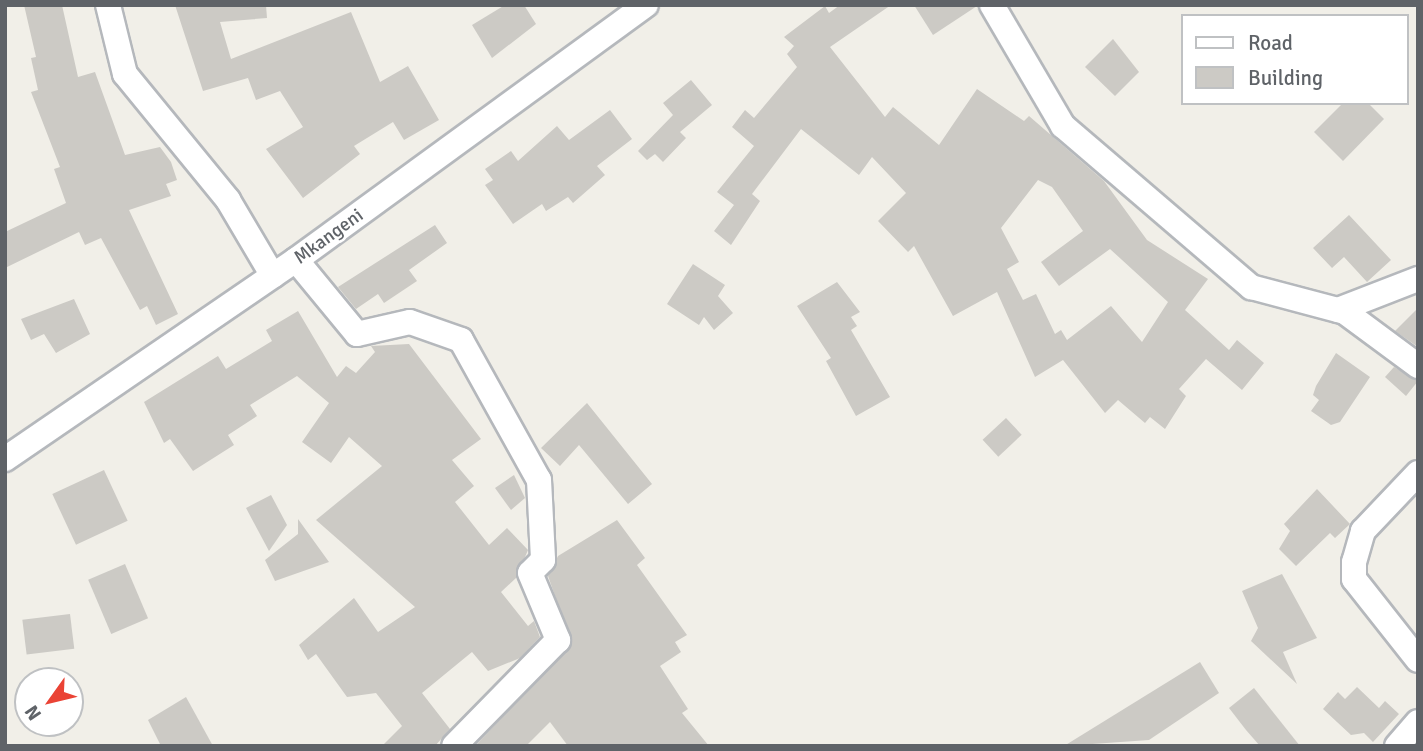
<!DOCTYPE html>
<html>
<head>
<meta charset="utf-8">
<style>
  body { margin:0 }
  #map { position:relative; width:1423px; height:751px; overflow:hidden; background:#f1efe8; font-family:Signika,sans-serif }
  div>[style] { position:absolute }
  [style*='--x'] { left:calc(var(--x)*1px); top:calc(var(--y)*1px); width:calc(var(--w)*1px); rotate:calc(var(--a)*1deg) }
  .building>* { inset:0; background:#cccac5; transform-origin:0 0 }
  .roads { filter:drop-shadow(2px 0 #b5b8bc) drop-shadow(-2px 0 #b5b8bc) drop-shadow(0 2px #b5b8bc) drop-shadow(0 -2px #b5b8bc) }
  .minor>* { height:24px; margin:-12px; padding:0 12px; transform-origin:12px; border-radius:12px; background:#fff }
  span { translate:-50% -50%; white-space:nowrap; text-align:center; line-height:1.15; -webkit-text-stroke:5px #fff; paint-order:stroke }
  .street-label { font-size:19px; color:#5f6368 }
  .frame { position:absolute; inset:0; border:7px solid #5f6368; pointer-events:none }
  .legend { position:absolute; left:1181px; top:14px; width:228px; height:91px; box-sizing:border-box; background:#fff; border:2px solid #bfc1c3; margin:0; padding:9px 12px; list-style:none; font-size:21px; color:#5f6368 }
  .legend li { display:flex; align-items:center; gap:14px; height:35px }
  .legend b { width:35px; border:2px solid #bfc1c3 }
  .north { position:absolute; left:14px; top:667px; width:70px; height:70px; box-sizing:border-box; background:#fff; border:2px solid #bfc1c3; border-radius:50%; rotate:236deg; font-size:19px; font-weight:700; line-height:28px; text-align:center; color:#5f6368 }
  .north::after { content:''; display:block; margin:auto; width:24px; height:32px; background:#ea4335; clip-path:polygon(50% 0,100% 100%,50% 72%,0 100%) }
</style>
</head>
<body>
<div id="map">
  <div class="building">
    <div style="clip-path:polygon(24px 5px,62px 5px,78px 77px,95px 72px,125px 155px,160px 147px,171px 162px,177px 180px,166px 184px,171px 196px,129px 210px,178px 314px,156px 325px,147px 306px,140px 310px,101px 238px,85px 245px,79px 232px,5px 268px,5px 232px,66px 203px,54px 169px,60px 167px,31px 92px,38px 90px,31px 58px,36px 57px)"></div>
    <div style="clip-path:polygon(175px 5px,266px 5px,267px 18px,220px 22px,231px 59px,351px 12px,380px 82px,408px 66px,439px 120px,404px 140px,393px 122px,354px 146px,360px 154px,303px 198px,266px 149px,303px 127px,280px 91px,256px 100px,248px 78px,203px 91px)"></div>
    <div style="clip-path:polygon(505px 5px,524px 5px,536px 24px,492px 58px,472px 25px)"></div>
    <div style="clip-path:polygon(evenodd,840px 5px,891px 5px,830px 47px,885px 117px,893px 107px,939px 145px,977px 89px,1024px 121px,1029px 116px,1104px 181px,1147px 240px,1208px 279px,1185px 310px,1229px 350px,1237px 340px,1264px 363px,1242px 390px,1206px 359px,1179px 389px,1186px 396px,1165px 429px,1150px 417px,1145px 423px,1118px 400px,1105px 413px,1063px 360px,1035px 377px,997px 292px,953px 316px,914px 246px,908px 252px,878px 221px,906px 193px,872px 157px,859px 175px,801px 129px,752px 194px,760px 201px,731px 245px,714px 231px,734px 205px,717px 192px,754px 146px,732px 127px,745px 110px,754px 118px,797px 67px,787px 54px,794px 46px,784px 37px,825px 6px,829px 13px,840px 5px,1038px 180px,1052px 187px,1083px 231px,1041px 262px,1059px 286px,1110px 249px,1168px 302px,1142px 342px,1111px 306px,1067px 340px,1061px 330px,1055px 334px,1036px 294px,1023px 300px,1007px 269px,1019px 262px,1001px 228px,1038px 180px)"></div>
    <div style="clip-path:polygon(914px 5px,977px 5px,977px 6px,933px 35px)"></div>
    <div style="clip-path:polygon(1113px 39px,1139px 72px,1115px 96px,1085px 67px)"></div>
    <div style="clip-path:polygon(691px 80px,712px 105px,680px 132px,686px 138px,663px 162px,655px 154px,647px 160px,638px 151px,673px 115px,663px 103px)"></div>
    <div style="clip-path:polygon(1343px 103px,1368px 103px,1384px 119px,1343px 161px,1314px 132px)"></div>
    <div style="clip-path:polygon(610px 110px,632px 139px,597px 166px,605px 175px,573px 203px,568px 197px,546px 211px,542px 204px,513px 224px,485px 185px,493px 180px,485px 169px,511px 151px,518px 161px,557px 126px,569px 140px)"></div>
    <div style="clip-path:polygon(1349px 215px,1391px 260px,1367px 282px,1344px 257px,1332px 268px,1313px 248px)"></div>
    <div style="clip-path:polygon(435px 225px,447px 243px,409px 270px,417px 281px,384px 303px,378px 294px,356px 309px,338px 287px)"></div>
    <div style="clip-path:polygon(693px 264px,725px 285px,718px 296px,733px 313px,714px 330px,704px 317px,699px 325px,667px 304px)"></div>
    <div style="clip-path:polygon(837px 282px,860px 312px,851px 317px,857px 326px,851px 330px,890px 397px,856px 416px,826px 361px,831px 358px,797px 306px)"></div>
    <div style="clip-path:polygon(74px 299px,90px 334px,56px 353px,44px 334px,31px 340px,21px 319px)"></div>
    <div style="clip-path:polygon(1418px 308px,1418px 347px,1395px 331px)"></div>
    <div style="clip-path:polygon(298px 311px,337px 377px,346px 366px,356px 373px,375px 352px,371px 346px,409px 344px,481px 439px,452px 460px,474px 486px,455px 502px,489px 545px,507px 528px,528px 550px,516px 578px,501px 592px,528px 626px,534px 621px,540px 637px,520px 658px,488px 671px,472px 652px,422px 693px,450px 729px,435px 746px,382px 746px,402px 726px,376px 693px,347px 697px,316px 654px,308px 660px,299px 645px,354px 598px,378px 632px,415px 607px,316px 520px,382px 466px,349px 437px,331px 463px,302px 442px,329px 403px,297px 376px,250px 405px,257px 416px,228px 435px,234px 445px,193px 471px,170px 439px,164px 443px,144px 402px,218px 356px,226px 369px,272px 341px,266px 330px)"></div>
    <div style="clip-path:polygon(1336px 353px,1370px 377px,1340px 422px,1331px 425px,1311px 411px,1319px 400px,1313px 395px,1316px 386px)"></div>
    <div style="clip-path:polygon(1394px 367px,1418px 381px,1406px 396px,1385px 377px)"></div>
    <div style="clip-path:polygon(587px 403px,652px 484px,628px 504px,579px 445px,560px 466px,541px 448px)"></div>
    <div style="left:1006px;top:418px;width:23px;height:32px;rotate:47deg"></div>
    <div style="left:104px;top:470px;width:56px;height:57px;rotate:65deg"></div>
    <div style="clip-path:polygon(514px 475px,525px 498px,511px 510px,495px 488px)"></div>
    <div style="clip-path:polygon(1317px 489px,1350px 524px,1335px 538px,1330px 533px,1296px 566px,1279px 549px,1290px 531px,1284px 524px)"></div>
    <div style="clip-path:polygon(271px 495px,287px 525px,269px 551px,246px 508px)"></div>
    <div style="clip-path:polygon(298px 519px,329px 562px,275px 581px,265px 560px,298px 534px)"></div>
    <div style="clip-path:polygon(617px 520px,645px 558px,637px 565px,687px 635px,675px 642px,681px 652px,660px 666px,688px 709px,682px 713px,709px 746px,568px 746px,550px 722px,526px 746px,475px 746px,572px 644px,548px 576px,558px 556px)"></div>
    <div style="left:125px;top:564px;width:59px;height:40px;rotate:67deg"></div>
    <div style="clip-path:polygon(1282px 574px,1317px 638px,1283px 652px,1297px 684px,1251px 641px,1258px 628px,1242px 591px)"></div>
    <div style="left:70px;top:614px;width:35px;height:48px;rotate:83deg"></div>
    <div style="clip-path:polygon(1200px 662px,1219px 693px,1149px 740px,1064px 746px)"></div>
    <div style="clip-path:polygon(1357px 687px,1379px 708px,1385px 701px,1399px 714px,1373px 742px,1364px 733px,1351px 735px,1323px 709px,1338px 692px,1345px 699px)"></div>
    <div style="clip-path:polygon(1254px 688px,1300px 746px,1260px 746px,1246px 730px,1229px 708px)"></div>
    <div style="clip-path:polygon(186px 697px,213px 746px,161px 746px,148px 720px)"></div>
  </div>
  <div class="roads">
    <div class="minor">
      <div style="--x:108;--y:5;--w:71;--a:76.2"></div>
      <div style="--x:125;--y:74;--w:163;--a:50.7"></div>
      <div style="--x:228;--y:200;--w:88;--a:59.4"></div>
      <div style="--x:992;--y:5;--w:140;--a:59.6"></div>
      <div style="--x:1063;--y:126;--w:248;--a:40.6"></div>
      <div style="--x:1251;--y:287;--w:97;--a:14.9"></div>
      <div style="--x:1345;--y:312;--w:91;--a:36.5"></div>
      <div style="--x:296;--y:260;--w:96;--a:50.5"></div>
      <div style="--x:357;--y:334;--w:54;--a:-12.8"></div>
      <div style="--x:410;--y:322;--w:54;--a:19.4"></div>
      <div style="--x:461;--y:340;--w:160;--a:60.9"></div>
      <div style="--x:539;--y:480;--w:80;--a:87.1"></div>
      <div style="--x:543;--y:560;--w:18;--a:135"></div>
      <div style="--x:530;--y:573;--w:73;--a:67.3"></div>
      <div style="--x:558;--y:640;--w:148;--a:134.5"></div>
      <div style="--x:1338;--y:310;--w:86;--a:-21.2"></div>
      <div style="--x:5;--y:459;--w:353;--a:-34.4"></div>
      <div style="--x:296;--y:260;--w:433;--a:-36.1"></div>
      <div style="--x:1418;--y:473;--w:80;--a:133.5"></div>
      <div style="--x:1363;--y:531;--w:32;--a:106"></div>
      <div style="--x:1354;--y:562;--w:17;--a:90"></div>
      <div style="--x:1354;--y:579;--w:103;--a:51.7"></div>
      <div style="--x:1397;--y:746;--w:32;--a:-49"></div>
    </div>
  </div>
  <div class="street-label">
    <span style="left:329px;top:237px;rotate:-36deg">Mkangeni</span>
  </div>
  <div class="frame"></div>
  <ul class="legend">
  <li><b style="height:9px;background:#fff"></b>Road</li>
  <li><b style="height:19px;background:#cccac5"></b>Building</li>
  </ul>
  <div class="north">N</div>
</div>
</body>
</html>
